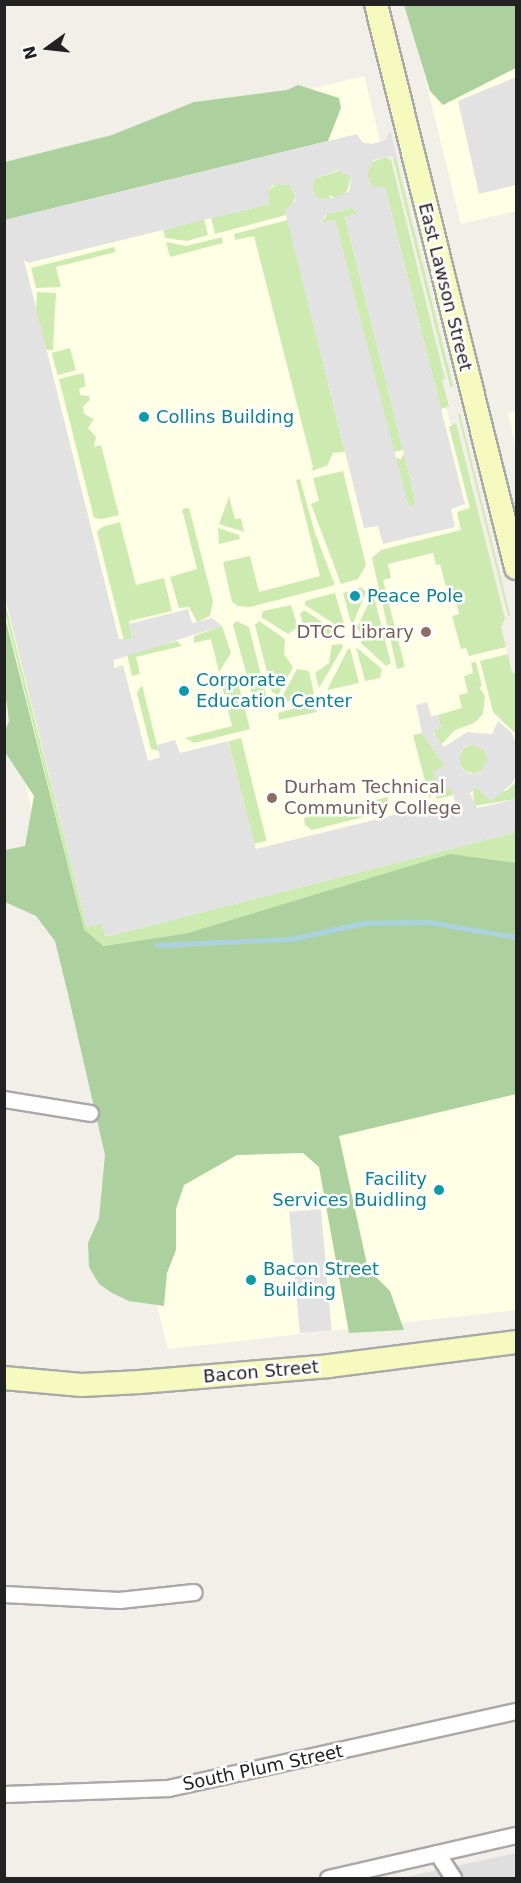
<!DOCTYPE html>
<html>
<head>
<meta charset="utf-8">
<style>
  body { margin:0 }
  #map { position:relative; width:521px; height:1883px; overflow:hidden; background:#f2efe9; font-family:"DejaVu Sans",sans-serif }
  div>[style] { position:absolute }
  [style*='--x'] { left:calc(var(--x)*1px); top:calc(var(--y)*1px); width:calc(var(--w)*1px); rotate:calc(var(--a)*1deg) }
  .residential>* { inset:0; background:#e0dfdf }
  .education>* { inset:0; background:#ffffe5 }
  .grass>* { inset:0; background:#cdebb0; transform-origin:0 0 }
  .round { border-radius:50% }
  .forest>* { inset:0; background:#add19e }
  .parking>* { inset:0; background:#e2e2e2; transform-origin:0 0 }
  .stream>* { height:4.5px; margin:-2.25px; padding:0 2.25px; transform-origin:2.25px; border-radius:2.25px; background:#aad3df }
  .roads { filter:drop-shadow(2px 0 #a9a9a9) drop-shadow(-2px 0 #a9a9a9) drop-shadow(0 2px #a9a9a9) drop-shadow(0 -2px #a9a9a9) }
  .street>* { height:15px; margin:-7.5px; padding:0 7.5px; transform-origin:7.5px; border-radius:7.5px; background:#fff }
  .secondary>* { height:22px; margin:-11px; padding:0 11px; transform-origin:11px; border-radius:11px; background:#f7fabf }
  .dots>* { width:16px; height:16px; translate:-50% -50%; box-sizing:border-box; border:3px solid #fff; border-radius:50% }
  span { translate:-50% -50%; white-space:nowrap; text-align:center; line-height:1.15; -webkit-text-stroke:5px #fff; paint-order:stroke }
  .street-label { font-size:18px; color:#222 }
  .culture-label { font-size:18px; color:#0d838f }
  .left { translate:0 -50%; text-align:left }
  .right { translate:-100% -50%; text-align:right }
  .education-label { font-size:18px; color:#785e54 }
  .frame { position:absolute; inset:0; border:6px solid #222; pointer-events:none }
  .north { position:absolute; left:18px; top:18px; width:60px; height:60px; -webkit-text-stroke:4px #fff; paint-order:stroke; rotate:255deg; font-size:16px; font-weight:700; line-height:24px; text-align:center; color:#222 }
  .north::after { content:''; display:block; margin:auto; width:21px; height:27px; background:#222; clip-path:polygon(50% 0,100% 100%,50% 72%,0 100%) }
</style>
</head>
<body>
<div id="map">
  <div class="residential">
    <div style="clip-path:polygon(516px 1853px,516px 1878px,401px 1878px)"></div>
  </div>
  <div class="education">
    <div style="clip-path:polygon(516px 38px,516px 211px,461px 224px,421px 62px)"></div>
    <div style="clip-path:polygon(364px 76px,516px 689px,516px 1310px,168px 1349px,5px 703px,4px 165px)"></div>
    <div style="clip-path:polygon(516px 411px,516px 449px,508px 413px)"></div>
  </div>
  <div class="grass">
    <div style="clip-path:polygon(385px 157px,391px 160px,445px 379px,442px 380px,449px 406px,441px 409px,385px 187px,372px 187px,367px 175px,369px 163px)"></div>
    <div style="left:396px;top:157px;width:236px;height:3px;rotate:76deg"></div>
    <div style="clip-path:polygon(341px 170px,351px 177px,346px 194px,335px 198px,329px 195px,330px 199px,323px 200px,316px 197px,312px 190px,314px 179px)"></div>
    <div style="clip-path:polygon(277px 183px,290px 185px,296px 197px,286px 215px,215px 234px,211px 218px,269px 204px,268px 191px)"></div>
    <div style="clip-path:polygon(352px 208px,358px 213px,345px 217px,403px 450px,393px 452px,335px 220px,321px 223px,327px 214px)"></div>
    <div style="clip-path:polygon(204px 219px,208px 235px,187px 241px,165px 238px,163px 230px)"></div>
    <div style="clip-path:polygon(288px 220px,345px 452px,333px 453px,327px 466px,311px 471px,313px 467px,254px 236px,235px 240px,234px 234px)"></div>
    <div style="clip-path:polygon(222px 237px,223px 243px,170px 257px,166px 242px,186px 246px)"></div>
    <div style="clip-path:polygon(114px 247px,116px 252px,56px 267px,61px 287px,36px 288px,31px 268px)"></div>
    <div style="left:37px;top:292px;width:19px;height:57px;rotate:3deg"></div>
    <div style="left:70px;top:348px;width:23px;height:19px;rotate:75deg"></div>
    <div style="clip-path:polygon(83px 373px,86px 386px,79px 389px,80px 395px,89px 396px,90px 400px,83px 406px,84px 414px,94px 419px,88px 428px,96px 437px,94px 447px,101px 445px,119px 515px,102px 519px,94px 518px,59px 379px)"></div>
    <div style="left:460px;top:414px;width:208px;height:2px;rotate:76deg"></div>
    <div style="clip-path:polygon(456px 423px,505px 619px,501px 627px,506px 647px,469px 656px,466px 648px,461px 649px,452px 616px,459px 614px,455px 597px,449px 598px,440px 564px,436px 565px,433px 553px,388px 564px,391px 578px,383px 580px,405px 667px,397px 669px,372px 558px,381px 550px,461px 530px,457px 512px,470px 508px,449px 427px)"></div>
    <div style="clip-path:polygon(404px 454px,416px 503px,409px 508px,394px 457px,401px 459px)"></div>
    <div style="clip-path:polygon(343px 471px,366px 565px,358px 579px,341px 584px,311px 504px,319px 501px,313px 478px)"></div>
    <div style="clip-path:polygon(300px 479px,315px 533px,335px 585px,250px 607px,238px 606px,232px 602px,223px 562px,250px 556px,259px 592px,320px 576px,296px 480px)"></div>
    <div style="clip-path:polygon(229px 497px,235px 519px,241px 518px,244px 532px,219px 524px)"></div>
    <div style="clip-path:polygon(189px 508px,213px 601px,210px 616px,197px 622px,189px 607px,179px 608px,170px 577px,197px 569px,182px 509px)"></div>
    <div style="clip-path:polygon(120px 522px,136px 585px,164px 578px,172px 611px,129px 621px,132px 639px,124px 641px,97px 532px,102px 527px)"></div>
    <div style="clip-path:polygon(218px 528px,239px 535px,240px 539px,219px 544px)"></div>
    <div style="clip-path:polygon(361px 587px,366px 592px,352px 626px,343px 593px)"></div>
    <div style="clip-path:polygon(335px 593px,345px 627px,342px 629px,305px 605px,305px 601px)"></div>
    <div style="clip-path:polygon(373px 593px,391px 663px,386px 666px,361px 643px,362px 635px,357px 628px)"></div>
    <div style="clip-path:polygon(4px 598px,87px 927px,102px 923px,105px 937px,513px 833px,516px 823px,516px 863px,188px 933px,102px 946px,84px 929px,5px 613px)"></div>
    <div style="clip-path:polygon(291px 605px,298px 627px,288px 634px,261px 617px,263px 611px)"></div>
    <div style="clip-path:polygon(304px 610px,339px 633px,339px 637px,331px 640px,315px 624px,305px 623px,304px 627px,300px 614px)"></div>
    <div style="clip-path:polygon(236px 621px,249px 627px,266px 695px,256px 709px,233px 625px)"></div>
    <div style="clip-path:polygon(259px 621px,285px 639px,284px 654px,293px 667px,278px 695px,272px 692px,255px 625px)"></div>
    <div style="clip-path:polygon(222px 626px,231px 653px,219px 672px,211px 639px,194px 643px,194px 636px)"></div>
    <div style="clip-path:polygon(177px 641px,182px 646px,136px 657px,140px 674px,132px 676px,127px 654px)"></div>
    <div style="clip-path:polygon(342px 644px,343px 647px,319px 688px,315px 673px,329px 663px,332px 645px)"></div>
    <div style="clip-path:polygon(356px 647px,382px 669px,380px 678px,365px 681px)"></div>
    <div style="clip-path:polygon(350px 648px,359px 683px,327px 690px,348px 649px)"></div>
    <div style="clip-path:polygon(508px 654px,512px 672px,516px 674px,516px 734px,493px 712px,480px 661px)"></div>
    <div style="clip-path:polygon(476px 662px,482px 686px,479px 687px,485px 696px,483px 714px,474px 723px,455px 730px,441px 745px,433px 730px,441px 728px,438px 715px,462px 708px,459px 695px,468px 693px,464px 676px,473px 673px,471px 663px)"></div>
    <div style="clip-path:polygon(297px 669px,309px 671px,314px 694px,286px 702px,282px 697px)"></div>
    <div style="clip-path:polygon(237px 679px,250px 729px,194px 743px,185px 738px,232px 726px,221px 682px)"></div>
    <div style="clip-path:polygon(142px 685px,157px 745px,159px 751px,151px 749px,137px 693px)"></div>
    <div style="clip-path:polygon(315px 703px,317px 712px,279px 720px,278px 713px)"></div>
    <div style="clip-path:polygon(422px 733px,445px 766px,438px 789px,451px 787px,453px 795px,437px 799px,435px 794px,431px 795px,430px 800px,413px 735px)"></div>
    <div style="left:241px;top:738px;width:106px;height:13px;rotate:76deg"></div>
    <div class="round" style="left:459px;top:745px;width:28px;height:28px"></div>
    <div style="clip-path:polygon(516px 782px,516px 799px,474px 806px,473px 788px,506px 791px)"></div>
    <div style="clip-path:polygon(388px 797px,387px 811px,312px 830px,305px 825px,304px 818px)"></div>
  </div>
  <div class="forest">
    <div style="clip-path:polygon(404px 5px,516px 5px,516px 68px,443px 105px,430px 91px)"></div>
    <div style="clip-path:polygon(298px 85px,339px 98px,341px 108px,328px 141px,5px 220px,5px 162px,112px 135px,194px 102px,287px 90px)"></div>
    <div style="clip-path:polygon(4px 613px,84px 929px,103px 946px,188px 933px,450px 854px,516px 863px,516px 1094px,339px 1136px,368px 1269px,390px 1291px,404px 1330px,349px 1333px,319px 1167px,303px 1153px,237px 1155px,184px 1185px,176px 1209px,176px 1250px,167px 1273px,164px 1306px,129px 1301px,112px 1293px,99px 1284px,89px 1267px,88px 1243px,99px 1218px,105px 1155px,68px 994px,55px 941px,36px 916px,5px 902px,5px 850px,25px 846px,34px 796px,5px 752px,5px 731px,9px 721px,4px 685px)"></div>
  </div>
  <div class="parking">
    <div style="clip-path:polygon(516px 77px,516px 185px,479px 194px,458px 101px)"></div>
    <div style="clip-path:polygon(evenodd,390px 130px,398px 161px,391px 156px,373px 160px,367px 175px,372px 187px,385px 187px,465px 504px,451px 509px,455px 527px,383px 544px,378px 526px,364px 528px,285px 211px,296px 200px,290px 185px,273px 185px,268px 191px,269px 204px,28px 263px,24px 260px,119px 639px,132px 639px,129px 624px,188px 609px,192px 623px,212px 618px,222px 626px,114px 660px,114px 668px,123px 665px,148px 761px,160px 757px,157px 745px,164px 743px,175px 740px,180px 753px,228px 741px,256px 849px,447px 802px,449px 812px,454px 813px,457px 809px,451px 788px,438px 790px,433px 771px,445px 766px,422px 733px,416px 705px,427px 702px,431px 716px,438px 715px,441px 728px,433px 731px,444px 747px,467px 732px,492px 734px,498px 721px,511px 732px,516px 742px,516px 775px,512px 784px,491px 801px,477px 788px,470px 793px,477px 808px,516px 799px,516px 823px,513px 833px,105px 937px,102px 924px,87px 927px,5px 598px,5px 220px,357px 134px,362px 142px,372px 144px,386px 140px,390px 130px,338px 170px,351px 177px,349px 192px,326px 200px,316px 197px,312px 190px,314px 179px,338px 170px,390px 130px,352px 208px,358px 213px,345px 217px,416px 503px,409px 508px,335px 220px,321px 223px,325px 215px,352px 208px,390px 130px,473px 745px,485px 751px,487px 761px,480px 772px,470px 774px,462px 769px,459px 760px,464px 747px,473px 745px)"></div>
    <div style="left:321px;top:1209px;width:122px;height:32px;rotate:85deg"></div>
  </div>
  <div class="stream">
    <div style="--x:157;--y:945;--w:134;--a:-2.6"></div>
    <div style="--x:291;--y:939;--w:75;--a:-12.4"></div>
    <div style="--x:364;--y:923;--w:64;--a:-0.9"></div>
    <div style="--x:428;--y:922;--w:89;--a:9.7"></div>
  </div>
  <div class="roads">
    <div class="street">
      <div style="--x:4;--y:1099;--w:87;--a:9.2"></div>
      <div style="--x:4;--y:1594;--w:115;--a:3"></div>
      <div style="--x:119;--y:1600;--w:75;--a:-6.1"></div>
      <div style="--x:4;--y:1794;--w:164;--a:-2.1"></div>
      <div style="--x:168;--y:1788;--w:356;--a:-12.5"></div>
      <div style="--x:437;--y:1853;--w:30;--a:57"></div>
      <div style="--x:328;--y:1878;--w:193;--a:-12.9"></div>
    </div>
    <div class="secondary">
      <div style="--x:376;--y:4;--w:581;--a:76.06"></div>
      <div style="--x:4;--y:1378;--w:78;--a:5.1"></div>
      <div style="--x:82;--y:1385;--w:58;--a:-3"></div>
      <div style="--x:140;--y:1382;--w:190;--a:-4.8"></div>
      <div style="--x:329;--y:1366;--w:189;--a:-7.3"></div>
    </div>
  </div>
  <div class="dots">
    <div style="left:144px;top:417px;background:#0f9aa8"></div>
    <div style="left:355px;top:596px;background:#0f9aa8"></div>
    <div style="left:426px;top:632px;background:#8d6e63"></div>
    <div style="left:184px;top:691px;background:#0f9aa8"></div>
    <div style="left:272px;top:798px;background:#8d6e63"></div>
    <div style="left:439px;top:1190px;background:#0f9aa8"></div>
    <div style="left:251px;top:1280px;background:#0f9aa8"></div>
  </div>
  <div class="street-label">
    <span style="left:445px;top:287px;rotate:76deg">East Lawson Street</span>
    <span style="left:261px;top:1372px;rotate:-5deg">Bacon Street</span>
    <span style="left:263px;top:1768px;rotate:-12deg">South Plum Street</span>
  </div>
  <div class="culture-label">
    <span class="left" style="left:156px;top:417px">Collins Building</span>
    <span class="left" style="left:367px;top:596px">Peace Pole</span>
    <span class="left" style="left:196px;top:691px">Corporate<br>Education Center</span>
    <span class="right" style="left:427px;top:1190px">Facility<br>Services Buidling</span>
    <span class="left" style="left:263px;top:1280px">Bacon Street<br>Building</span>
  </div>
  <div class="education-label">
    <span class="right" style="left:414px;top:632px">DTCC Library</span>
    <span class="left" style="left:284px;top:798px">Durham Technical<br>Community College</span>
  </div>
  <div class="frame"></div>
  <div class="north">N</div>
</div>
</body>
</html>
